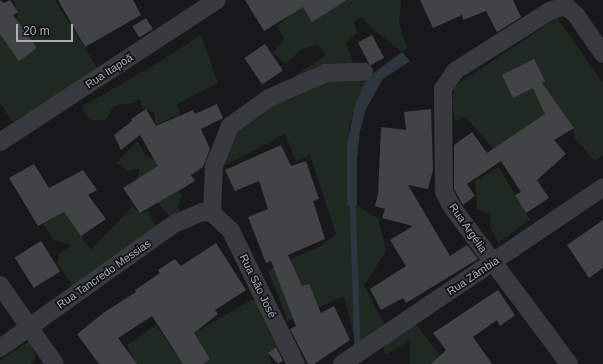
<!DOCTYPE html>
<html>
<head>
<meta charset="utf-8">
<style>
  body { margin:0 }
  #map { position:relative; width:603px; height:364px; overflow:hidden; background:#18181a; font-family:Helvetica,sans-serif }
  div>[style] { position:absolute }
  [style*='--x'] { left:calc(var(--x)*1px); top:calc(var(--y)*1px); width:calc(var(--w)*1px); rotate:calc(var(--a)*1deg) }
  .green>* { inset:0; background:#202921 }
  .water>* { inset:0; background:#2d363f }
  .stream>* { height:5.5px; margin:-2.75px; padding:0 2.75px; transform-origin:2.75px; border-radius:2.75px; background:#2d363f }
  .building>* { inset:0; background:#424347; transform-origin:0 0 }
  .street>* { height:18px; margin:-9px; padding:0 9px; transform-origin:9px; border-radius:9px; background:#393a3f }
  span { translate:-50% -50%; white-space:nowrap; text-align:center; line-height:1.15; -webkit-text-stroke:3.5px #131315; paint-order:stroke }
  .street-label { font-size:11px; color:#aaaebb }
  .scale { position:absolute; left:16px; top:24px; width:57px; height:18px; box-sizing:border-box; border:2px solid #aaaebb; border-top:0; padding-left:5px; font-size:12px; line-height:14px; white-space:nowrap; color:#aaaebb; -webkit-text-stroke:3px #131315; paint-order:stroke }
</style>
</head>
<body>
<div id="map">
  <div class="green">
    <div style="clip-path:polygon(14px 0,55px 0,98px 69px,13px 122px,0 103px,0 27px,18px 17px)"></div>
    <div style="clip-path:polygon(298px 0,304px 8px,335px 7px,348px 0,401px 0,399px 24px,407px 48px,402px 52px,374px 30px,362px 17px,354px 22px,357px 33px,346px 42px,355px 68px,273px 91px,326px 55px,318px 45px,302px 49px,285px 64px,273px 53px,284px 38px,277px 26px,294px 12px)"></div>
    <div style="clip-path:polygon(557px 18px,603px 83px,603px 155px,595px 161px,575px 138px,573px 128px,550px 94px,540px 100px,546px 115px,493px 149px,465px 116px,455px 121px,452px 102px,455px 86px)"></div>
    <div style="clip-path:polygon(201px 35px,218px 83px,177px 104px,180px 114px,156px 125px,154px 112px,142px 108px,140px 99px,133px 103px,115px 105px,105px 120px,90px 120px,81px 107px,156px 64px)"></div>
    <div style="clip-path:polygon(327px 78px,366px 82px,349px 125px,347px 205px,357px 206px,378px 218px,386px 251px,364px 285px,385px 326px,356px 345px,344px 296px,288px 321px,268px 270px,320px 246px,336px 234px,310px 155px,296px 161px,285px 134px,224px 166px,235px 128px,273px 102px)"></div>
    <div style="clip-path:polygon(137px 141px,146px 156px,160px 162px,182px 195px,178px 206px,182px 214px,171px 218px,138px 179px,139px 169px,128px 171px,117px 163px)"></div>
    <div style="clip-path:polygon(499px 167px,530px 220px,498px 243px,490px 225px,491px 215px,477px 209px,475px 181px)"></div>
    <div style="clip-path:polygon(132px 207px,140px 213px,149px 211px,156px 230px,72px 286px,57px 262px,60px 252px,72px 245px,54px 240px,43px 224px,64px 212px,91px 250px)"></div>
    <div style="clip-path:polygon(255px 298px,279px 345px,268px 353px,272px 364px,203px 364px,210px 359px,194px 333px)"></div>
    <div style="clip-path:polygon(415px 323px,440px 356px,431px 364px,410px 364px,410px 341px,385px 355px,383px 343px)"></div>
    <div style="clip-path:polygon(156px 325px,183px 364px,131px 364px,135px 361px,127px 345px)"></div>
    <div style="clip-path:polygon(30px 341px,36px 358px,31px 364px,0 364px,0 360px)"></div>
  </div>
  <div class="water">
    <div style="clip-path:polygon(402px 52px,410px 61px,383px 79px,366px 109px,360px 131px,357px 158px,357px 206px,347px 205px,347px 145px,355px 105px,367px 78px)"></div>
  </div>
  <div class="stream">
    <div style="--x:353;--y:198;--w:150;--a:88.1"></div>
  </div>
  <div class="building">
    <div style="clip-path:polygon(0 0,4px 3px,10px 0,18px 12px,13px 15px,37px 48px,19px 61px,0 34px)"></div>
    <div style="clip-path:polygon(58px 0,133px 0,141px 15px,85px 47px)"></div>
    <div style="clip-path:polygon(245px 0,347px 0,312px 22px,303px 7px,264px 31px)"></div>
    <div style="clip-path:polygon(420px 0,513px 0,521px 17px,497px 32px,486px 11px,463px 20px,462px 15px,433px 28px)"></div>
    <div style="left:146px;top:18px;width:13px;height:16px;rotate:58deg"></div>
    <div style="left:372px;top:35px;width:26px;height:16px;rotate:62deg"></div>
    <div style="left:265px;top:44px;width:32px;height:25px;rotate:56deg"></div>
    <div style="clip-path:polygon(534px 59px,545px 81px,542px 83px,574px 128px,554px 140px,566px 154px,537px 180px,549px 198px,526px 213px,515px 195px,521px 192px,501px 161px,467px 184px,475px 196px,463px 205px,454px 189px,454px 145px,472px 132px,487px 153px,545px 114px,533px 88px,513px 98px,502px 75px)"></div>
    <div style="clip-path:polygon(217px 104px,223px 118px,201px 129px,210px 149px,203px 167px,191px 175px,195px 181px,140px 213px,123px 188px,158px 166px,140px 135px,121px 150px,114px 135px,132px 121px,131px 119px,146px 109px,156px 126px,193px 110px,195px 114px)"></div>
    <div style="clip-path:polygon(431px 109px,433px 170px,428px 189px,408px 185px,450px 256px,467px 245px,478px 259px,406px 303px,403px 298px,381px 310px,370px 289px,406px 266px,390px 240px,413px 226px,382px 218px,385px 209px,375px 206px,378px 194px,381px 127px,406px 130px,404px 112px)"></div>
    <div style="clip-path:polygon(281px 145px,291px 166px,306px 161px,319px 199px,313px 201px,325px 239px,288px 255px,302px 286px,309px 284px,321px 313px,334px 306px,350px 340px,314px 364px,308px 364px,290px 329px,296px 326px,271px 261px,266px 263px,248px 217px,268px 209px,259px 181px,235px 191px,225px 170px)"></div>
    <div style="clip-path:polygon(34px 164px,49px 188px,83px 170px,97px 190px,88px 195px,106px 219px,81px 236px,64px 212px,38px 226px,9px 178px)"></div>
    <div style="clip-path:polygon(603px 220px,603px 268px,589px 278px,567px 245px)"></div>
    <div style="left:41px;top:241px;width:36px;height:31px;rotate:58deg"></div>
    <div style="clip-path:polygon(216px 243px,246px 290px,215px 310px,218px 314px,194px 333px,210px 359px,203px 364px,183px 364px,152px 316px,118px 338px,137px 364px,99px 364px,77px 334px,106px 311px,136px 292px,135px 290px,160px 273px,158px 270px,175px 259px,181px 266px)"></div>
    <div style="clip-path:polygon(498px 290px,515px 315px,500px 326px,497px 320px,473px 337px,492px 364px,431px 364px,446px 350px,433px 333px)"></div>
    <div style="clip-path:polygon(276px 347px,283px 361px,278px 364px,268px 353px)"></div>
  </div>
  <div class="street">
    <div style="--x:0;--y:142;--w:259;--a:-33.2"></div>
    <div style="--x:212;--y:213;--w:47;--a:-87.6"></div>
    <div style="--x:214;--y:166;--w:43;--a:-68.2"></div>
    <div style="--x:230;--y:126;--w:48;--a:-35.7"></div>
    <div style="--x:269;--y:98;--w:62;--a:-23.7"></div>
    <div style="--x:326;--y:73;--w:38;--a:-2"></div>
    <div style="--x:0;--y:285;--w:96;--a:55.2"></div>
    <div style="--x:0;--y:348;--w:214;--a:-35.5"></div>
    <div style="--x:174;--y:224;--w:30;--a:-23"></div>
    <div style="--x:202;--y:212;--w:10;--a:6"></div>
    <div style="--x:212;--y:213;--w:26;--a:43"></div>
    <div style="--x:231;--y:231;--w:148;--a:64"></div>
    <div style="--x:342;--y:364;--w:315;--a:-34.1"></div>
    <div style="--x:569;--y:364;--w:196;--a:-126.7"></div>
    <div style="--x:452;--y:207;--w:17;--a:-118"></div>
    <div style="--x:444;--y:192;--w:103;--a:-90.6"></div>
    <div style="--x:443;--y:89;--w:22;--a:-56"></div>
    <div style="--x:455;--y:71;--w:112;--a:-32.3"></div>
    <div style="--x:550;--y:11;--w:12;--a:-20"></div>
    <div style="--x:561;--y:7;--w:7;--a:8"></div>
    <div style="--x:568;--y:8;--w:11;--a:41"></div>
    <div style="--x:576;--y:15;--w:47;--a:55.3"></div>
  </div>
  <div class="street-label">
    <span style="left:109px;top:71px;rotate:-33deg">Rua Itapoã</span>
    <span style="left:468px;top:228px;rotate:55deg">Rua Argélia</span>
    <span style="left:104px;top:274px;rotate:-35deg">Rua Tancredo Messias</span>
    <span style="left:473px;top:276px;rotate:-34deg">Rua Zâmbia</span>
    <span style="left:258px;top:286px;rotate:64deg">Rua São José</span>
  </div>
  <div class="scale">20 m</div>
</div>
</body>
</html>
